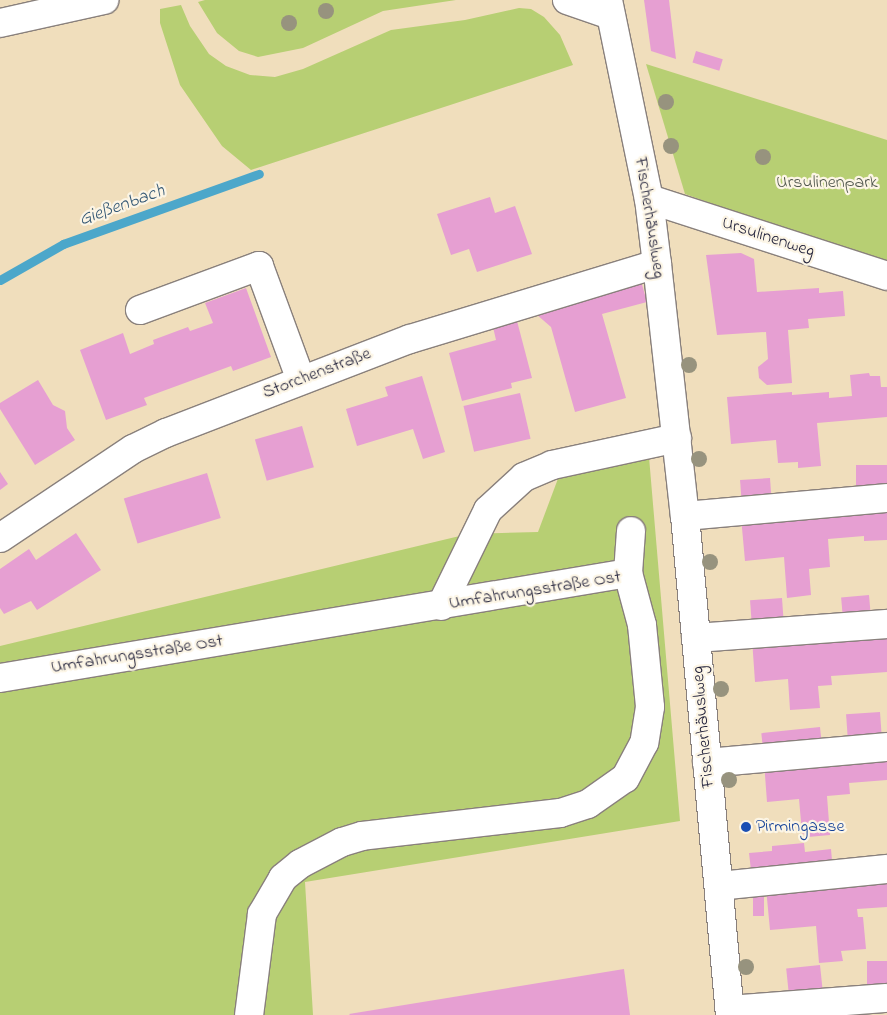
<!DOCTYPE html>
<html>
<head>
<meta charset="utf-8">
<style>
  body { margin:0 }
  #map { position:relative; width:887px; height:1015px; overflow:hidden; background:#f0debc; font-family:"Indie Flower",sans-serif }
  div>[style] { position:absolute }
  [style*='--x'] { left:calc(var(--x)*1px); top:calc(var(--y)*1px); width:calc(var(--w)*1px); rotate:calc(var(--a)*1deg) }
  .green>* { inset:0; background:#b7cf73 }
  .stream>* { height:9px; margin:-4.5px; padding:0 4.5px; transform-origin:4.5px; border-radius:4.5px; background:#4ca7ca }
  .building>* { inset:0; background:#e69fd2; transform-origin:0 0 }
  .roads { filter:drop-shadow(1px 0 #89807c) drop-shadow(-1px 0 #89807c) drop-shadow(0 1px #89807c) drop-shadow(0 -1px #89807c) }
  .minor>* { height:28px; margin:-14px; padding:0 14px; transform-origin:14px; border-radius:14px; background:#fff }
  .major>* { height:28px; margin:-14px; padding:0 14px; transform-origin:14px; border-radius:14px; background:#fff }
  .trees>* { width:16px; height:16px; margin:-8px; border-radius:50%; background:#97937e }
  .dots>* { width:14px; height:14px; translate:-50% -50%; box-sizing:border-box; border:2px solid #fcf5e5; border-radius:50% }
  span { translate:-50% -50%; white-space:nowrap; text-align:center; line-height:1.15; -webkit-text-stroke:4.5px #fcf5e5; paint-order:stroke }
  .park-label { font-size:18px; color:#4f564c }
  .street-label { font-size:18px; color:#22223b }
  .transit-label { font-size:18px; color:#164399 }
  .left { translate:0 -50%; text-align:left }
  .water-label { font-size:19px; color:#335774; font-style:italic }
</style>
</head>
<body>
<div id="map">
  <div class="green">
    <div style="clip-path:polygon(205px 0,456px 0,383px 11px,303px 48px,258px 57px,239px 51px,217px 33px,198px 2px)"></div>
    <div style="clip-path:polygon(181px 5px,190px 26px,209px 54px,226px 66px,250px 75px,275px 77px,303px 69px,391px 30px,465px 20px,519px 8px,531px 9px,544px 17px,560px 35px,573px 65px,251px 170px,222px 146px,180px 85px,160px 23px,160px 9px)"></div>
    <div style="clip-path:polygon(646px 64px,887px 140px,887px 267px,685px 194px)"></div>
    <div style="clip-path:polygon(649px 457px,680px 821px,305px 882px,313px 1015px,0 1015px,0 646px,468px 534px,538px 532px,559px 476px)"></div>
  </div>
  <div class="stream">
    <div style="--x:0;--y:280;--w:73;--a:-29.7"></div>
    <div style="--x:63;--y:244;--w:208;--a:-19.7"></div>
  </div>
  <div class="building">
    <div style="clip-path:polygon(644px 0,669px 0,676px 59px,651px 51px)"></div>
    <div style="left:696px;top:51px;width:28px;height:12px;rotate:17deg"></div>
    <div style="clip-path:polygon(490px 197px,495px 213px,515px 206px,532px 254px,477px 272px,469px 249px,451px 255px,437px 214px)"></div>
    <div style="clip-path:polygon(741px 253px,754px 259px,757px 292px,819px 288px,819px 293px,843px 291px,845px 316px,808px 319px,809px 328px,788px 330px,792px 383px,767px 385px,759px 378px,758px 367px,768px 359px,766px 332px,717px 335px,706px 255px)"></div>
    <div style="clip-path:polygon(641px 281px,647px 302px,602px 314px,626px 398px,575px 412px,551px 327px,536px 314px)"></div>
    <div style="clip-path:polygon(246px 288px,271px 357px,233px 371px,231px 366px,144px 398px,147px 405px,106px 420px,80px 350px,123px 333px,130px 354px,154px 344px,153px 340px,188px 327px,190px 331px,213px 323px,205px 303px)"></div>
    <div style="clip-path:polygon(517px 321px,532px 378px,511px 383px,512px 388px,462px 401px,449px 353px,496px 340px,493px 327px)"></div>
    <div style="clip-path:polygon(869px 373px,870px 376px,880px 376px,881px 387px,887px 387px,887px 417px,817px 423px,821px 466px,798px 468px,798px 462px,778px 463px,776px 440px,731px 444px,727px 397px,792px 392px,792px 395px,829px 392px,829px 398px,852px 396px,850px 375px)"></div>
    <div style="clip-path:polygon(422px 376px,445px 452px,423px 459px,413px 429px,357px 446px,346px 409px,388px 396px,385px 387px)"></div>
    <div style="clip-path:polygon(38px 380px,53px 405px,65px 411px,67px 428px,75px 440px,35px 465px,0 409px,0 403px)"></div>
    <div style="left:520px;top:393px;width:47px;height:58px;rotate:77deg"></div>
    <div style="left:302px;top:426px;width:43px;height:49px;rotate:74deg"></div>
    <div style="left:887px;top:465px;width:26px;height:31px;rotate:90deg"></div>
    <div style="clip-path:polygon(0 472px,8px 484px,0 490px)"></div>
    <div style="left:207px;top:473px;width:47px;height:87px;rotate:73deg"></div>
    <div style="left:770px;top:478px;width:26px;height:30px;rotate:86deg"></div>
    <div style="clip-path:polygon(887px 504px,887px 540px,864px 541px,864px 536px,828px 539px,830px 567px,809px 569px,811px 595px,787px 598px,784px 557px,745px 561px,741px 517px)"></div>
    <div style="clip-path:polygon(76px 533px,101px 570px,37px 610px,31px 601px,4px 614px,0 608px,0 569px,29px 549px,36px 560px)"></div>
    <div style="left:869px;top:595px;width:24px;height:28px;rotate:85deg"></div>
    <div style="left:782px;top:598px;width:27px;height:32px;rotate:86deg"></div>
    <div style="clip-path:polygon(887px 629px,887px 672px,831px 676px,832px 685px,818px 686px,820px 708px,790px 710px,788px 679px,755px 682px,752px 639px)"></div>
    <div style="left:880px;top:712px;width:28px;height:34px;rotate:86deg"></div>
    <div style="left:820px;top:727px;width:19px;height:59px;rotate:84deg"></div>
    <div style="clip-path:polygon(887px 757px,887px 780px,849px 783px,850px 794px,827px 796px,830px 835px,808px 837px,802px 833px,799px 799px,767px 802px,764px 762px)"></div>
    <div style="clip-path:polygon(804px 843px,805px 852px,831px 849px,833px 872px,752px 879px,749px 853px,772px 851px,772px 846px)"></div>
    <div style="clip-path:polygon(887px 877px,887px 907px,857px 909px,858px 917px,863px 917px,866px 949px,841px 951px,843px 961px,819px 963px,816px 926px,770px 930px,766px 888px)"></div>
    <div style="left:753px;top:895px;width:11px;height:21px"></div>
    <div style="left:887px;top:961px;width:25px;height:20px;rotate:90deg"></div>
    <div style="left:820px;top:965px;width:27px;height:34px;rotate:84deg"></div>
    <div style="clip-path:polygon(624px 969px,630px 1015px,350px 1015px,349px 1014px)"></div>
  </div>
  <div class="roads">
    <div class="minor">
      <div style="--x:567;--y:0;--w:46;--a:19.2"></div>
      <div style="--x:608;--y:0;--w:203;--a:78.4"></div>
      <div style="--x:649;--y:199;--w:65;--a:83"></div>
      <div style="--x:657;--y:264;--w:254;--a:83.7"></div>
      <div style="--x:685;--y:516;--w:501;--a:84.85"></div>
      <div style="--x:649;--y:199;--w:250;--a:17.9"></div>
      <div style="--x:140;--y:310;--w:127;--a:-20.3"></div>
      <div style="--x:259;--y:266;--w:121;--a:69.8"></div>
      <div style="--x:685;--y:516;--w:203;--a:-5.1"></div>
      <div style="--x:0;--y:538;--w:160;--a:-33.8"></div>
      <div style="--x:133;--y:449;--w:37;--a:-26"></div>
      <div style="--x:166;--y:433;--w:261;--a:-21.1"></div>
      <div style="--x:410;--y:339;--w:258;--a:-16.9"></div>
      <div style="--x:628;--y:573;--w:42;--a:-85.9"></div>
      <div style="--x:441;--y:606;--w:107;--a:-63.9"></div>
      <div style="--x:488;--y:510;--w:49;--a:-42.5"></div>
      <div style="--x:524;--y:477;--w:30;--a:-23"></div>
      <div style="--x:552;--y:465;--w:128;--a:-12.2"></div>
      <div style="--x:696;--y:638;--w:192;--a:-4.2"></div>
      <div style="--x:0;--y:678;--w:637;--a:-9.49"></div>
      <div style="--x:628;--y:573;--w:54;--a:74.9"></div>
      <div style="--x:642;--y:625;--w:82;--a:84.4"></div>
      <div style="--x:650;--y:707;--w:36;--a:99"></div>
      <div style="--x:644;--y:743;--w:40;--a:118"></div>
      <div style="--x:625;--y:778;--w:45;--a:144.9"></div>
      <div style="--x:588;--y:804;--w:29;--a:162"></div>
      <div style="--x:560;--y:813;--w:199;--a:173.4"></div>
      <div style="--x:362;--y:836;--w:21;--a:163"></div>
      <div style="--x:342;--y:842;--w:47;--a:152.4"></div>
      <div style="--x:300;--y:864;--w:22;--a:141"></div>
      <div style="--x:283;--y:878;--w:42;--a:120.3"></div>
      <div style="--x:262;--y:914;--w:102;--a:97.3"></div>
      <div style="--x:707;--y:763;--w:181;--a:-5.1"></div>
      <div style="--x:719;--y:886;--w:169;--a:-5.8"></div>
      <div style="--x:730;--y:1010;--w:157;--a:-4.4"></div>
    </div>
    <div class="major">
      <div style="--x:0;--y:23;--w:107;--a:-12.5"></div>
    </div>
  </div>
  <div class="trees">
    <div style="left:326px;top:11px"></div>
    <div style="left:289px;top:23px"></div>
    <div style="left:666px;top:102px"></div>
    <div style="left:671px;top:146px"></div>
    <div style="left:763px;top:157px"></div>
    <div style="left:689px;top:365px"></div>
    <div style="left:699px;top:459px"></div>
    <div style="left:710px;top:562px"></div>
    <div style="left:721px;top:689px"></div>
    <div style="left:729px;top:780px"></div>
    <div style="left:746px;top:967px"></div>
  </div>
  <div class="dots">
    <div style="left:746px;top:827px;background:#1a4fb4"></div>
  </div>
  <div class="park-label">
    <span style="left:827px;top:183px">Ursulinenpark</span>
  </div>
  <div class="street-label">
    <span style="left:649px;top:218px;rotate:81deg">Fischerhäuslweg</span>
    <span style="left:768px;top:238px;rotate:18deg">Ursulinenweg</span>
    <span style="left:317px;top:374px;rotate:-21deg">Storchenstraße</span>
    <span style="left:535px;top:591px;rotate:-9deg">Umfahrungsstraße Ost</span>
    <span style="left:137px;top:655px;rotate:-9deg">Umfahrungsstraße Ost</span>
    <span style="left:704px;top:727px;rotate:-95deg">Fischerhäuslweg</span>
  </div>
  <div class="transit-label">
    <span class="left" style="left:756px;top:827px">Pirmingasse</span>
  </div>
  <div class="water-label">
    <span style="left:122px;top:206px;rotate:-20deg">Gießenbach</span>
  </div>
</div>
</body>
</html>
